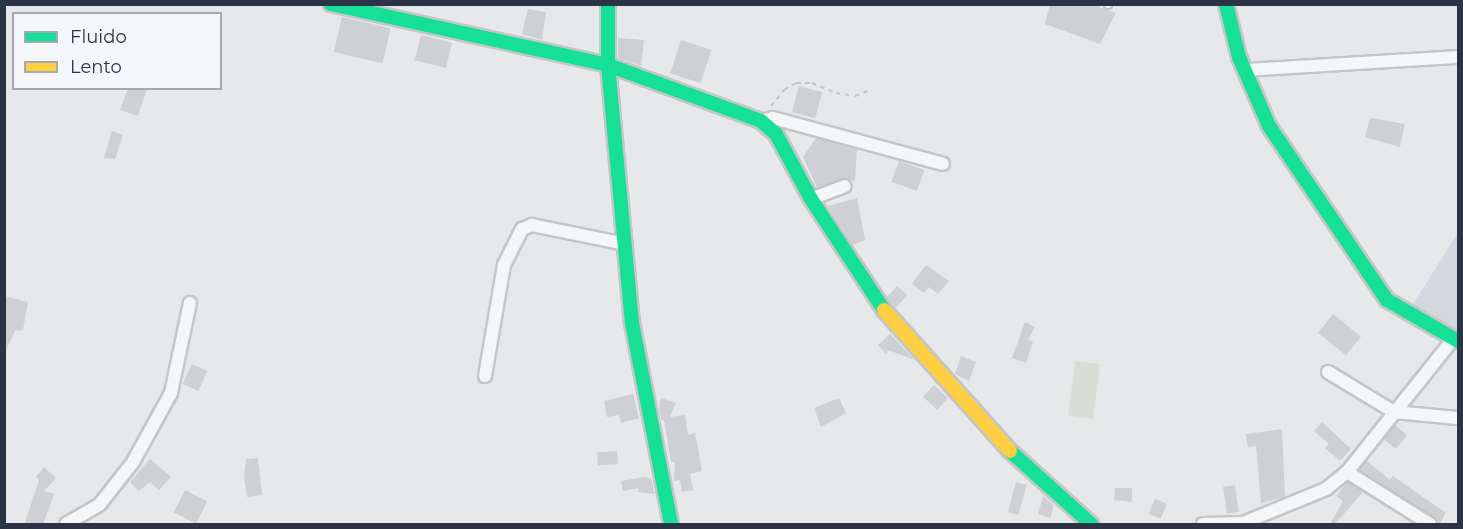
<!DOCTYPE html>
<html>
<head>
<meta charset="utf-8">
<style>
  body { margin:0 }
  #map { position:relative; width:1463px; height:529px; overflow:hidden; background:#e6e8ea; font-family:Montserrat,sans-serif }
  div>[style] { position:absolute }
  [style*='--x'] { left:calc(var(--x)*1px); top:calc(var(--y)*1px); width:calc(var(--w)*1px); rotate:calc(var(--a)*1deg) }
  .built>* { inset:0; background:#d4d7dd }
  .green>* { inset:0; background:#d6ded6; transform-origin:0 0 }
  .building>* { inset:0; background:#ced0d3; transform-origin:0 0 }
  .path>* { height:2px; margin-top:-1px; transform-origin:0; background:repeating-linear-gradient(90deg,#c5c6ca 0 4.5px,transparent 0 9px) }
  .roads { filter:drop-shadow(2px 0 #c4c6c8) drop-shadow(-2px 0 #c4c6c8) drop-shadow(0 2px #c4c6c8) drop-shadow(0 -2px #c4c6c8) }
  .lane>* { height:6px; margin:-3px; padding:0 3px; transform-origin:3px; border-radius:3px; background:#f5f6f7 }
  .street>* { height:12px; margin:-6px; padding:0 6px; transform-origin:6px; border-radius:6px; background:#f5f6f7 }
  .fast>* { height:14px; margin:-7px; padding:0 7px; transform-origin:7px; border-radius:7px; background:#16e098 }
  .slow>* { height:14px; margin:-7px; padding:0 7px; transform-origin:7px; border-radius:7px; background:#ffcf43 }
  span { translate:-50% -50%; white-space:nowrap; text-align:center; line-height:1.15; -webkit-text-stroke:4.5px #f4f6f9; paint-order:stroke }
  .frame { position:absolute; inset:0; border:6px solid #2b3445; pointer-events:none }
  .legend { position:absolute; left:12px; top:12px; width:210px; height:78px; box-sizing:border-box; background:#f4f6f9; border:2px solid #a4a8b1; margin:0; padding:8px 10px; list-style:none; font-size:18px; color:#2b3445 }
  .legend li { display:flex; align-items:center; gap:12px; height:30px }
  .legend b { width:30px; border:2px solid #a4a8b1 }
</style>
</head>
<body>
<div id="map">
  <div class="built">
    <div style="clip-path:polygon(1458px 233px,1458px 335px,1413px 304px)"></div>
  </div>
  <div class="green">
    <div style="left:1075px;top:361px;width:25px;height:55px;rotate:7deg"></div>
  </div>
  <div class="building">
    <div style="clip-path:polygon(1050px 4px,1091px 4px,1116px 13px,1100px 44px,1045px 24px)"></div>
    <div style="clip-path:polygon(528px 9px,546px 12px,542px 40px,522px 34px)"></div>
    <div style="left:342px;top:17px;width:50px;height:36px;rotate:13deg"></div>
    <div style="left:421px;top:35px;width:32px;height:26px;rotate:14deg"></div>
    <div style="clip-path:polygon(618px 38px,644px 40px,641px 66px,618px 58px)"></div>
    <div style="left:681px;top:40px;width:32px;height:35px;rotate:18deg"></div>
    <div style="left:799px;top:86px;width:24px;height:27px;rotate:15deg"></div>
    <div style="clip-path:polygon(128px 88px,147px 88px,138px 116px,120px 110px)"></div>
    <div style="clip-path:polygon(1370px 118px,1405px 124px,1400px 147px,1365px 137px)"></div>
    <div style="clip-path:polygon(112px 131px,123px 135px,115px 159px,104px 158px)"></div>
    <div style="clip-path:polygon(816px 138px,857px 149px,855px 181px,843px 178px,817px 188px,803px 157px)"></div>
    <div style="left:899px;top:161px;width:27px;height:22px;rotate:20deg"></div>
    <div style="clip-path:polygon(857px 198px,865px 240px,853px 245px,828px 206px)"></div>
    <div style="clip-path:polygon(926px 265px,949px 281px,938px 294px,929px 287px,924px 293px,912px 284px)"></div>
    <div style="clip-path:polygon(897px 286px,907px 295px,896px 308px,887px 297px)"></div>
    <div style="clip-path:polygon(4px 296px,28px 302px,23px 330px,15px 331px,4px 354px)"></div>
    <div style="left:1333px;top:314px;width:36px;height:24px;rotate:39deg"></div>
    <div style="clip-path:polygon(1025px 322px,1035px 327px,1028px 340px,1033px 342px,1026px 363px,1012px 358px)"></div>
    <div style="clip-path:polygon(890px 334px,900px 344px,915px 360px,888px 350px,886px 354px,878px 345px)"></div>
    <div style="clip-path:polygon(961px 356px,976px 362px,969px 381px,955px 374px)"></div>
    <div style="left:192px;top:364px;width:17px;height:22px;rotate:25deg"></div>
    <div style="left:934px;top:385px;width:19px;height:16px;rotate:43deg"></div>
    <div style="clip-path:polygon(633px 394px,639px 418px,621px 423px,619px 415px,607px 417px,604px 401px)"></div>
    <div style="clip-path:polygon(661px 398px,676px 403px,670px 417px,685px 415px,688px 435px,695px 433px,702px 471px,690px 474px,693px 490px,682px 492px,680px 480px,674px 481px,675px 462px,671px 462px,664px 420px,661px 420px,659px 405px)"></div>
    <div style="clip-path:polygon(839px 398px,846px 413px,821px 427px,814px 408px)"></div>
    <div style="clip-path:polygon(1322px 422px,1351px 449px,1340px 461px,1325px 448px,1329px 444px,1314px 431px)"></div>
    <div style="left:1395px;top:425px;width:16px;height:18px;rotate:40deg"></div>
    <div style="clip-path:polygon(1282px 429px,1285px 497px,1261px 503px,1256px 446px,1248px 447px,1246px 434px)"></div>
    <div style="left:617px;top:451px;width:13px;height:20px;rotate:86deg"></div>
    <div style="clip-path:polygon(258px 458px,262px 495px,247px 497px,244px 477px,246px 459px)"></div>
    <div style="clip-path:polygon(150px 459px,171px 477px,159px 490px,150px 482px,139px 491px,130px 482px)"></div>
    <div style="clip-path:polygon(1367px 461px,1390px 480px,1393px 476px,1446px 513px,1439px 525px,1434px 517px,1359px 470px)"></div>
    <div style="clip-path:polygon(44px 467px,56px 478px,44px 491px,54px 494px,43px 525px,24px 525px,39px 480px,36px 477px)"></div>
    <div style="clip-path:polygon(644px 477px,651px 478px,655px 494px,638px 492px,638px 488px,623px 491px,621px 481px)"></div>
    <div style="left:1016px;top:482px;width:11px;height:31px;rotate:15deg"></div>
    <div style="clip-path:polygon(1348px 482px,1363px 492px,1334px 525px,1331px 522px,1343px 501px,1336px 496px)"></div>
    <div style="left:1235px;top:485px;width:27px;height:12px;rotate:82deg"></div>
    <div style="clip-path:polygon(1115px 488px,1132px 488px,1132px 502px,1114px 500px)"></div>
    <div style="left:185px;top:490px;width:25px;height:25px;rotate:27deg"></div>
    <div style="clip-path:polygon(1043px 496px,1054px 505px,1050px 518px,1038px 514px)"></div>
    <div style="left:1155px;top:499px;width:13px;height:16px;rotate:23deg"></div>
  </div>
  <div class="path">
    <div style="--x:771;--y:106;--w:21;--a:-51"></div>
    <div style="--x:784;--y:90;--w:14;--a:-30"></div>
    <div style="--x:796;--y:83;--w:16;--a:0"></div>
    <div style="--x:812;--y:83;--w:26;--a:23"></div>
    <div style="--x:836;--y:93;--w:19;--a:9"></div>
    <div style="--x:855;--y:96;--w:16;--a:-22"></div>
  </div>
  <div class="roads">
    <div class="lane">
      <div style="--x:1108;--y:5;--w:1;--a:-90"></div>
    </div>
    <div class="street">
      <div style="--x:1245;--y:70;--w:213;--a:-3.5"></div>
      <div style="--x:761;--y:121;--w:12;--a:-14"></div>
      <div style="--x:773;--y:118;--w:176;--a:15.1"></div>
      <div style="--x:811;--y:199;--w:36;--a:-21"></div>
      <div style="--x:1328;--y:372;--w:77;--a:31.2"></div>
      <div style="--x:1394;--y:412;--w:64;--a:5.4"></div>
      <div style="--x:485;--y:376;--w:113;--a:-80.3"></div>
      <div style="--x:504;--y:265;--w:40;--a:-63.4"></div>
      <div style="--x:522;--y:229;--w:11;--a:-22"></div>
      <div style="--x:532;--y:225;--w:95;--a:11.5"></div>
      <div style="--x:1347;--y:472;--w:98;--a:32.1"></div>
      <div style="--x:66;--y:524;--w:39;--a:-30"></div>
      <div style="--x:100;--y:504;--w:53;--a:-51.8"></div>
      <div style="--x:133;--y:462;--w:79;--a:-61.2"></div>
      <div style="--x:171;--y:393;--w:92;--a:-78.1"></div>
      <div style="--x:1203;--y:524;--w:40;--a:-1.4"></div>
      <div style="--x:1243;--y:523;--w:90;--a:-22.3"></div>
      <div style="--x:1326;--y:489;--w:27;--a:-39"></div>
      <div style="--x:1347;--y:472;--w:170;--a:-51.4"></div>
    </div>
    <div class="fast">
      <div style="--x:331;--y:4;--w:284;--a:12.4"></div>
      <div style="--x:608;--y:65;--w:163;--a:20.1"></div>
      <div style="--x:761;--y:121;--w:20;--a:41"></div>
      <div style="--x:776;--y:134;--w:74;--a:61.7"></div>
      <div style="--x:811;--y:199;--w:133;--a:56.7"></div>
      <div style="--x:608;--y:4;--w:61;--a:90"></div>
      <div style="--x:608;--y:65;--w:259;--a:84.7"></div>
      <div style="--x:632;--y:323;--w:205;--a:79"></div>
      <div style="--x:1226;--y:4;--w:55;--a:76.2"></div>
      <div style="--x:1239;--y:57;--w:75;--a:66.5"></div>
      <div style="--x:1269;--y:126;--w:210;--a:55.9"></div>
      <div style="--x:1387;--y:300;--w:82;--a:30"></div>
      <div style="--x:1010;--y:451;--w:109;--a:42"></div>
    </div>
    <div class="slow">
      <div style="--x:884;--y:310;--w:189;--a:48.2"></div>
    </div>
  </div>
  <div class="frame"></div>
  <ul class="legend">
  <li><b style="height:8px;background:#16e098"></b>Fluido</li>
  <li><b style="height:8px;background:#ffcf43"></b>Lento</li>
  </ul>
</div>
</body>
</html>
